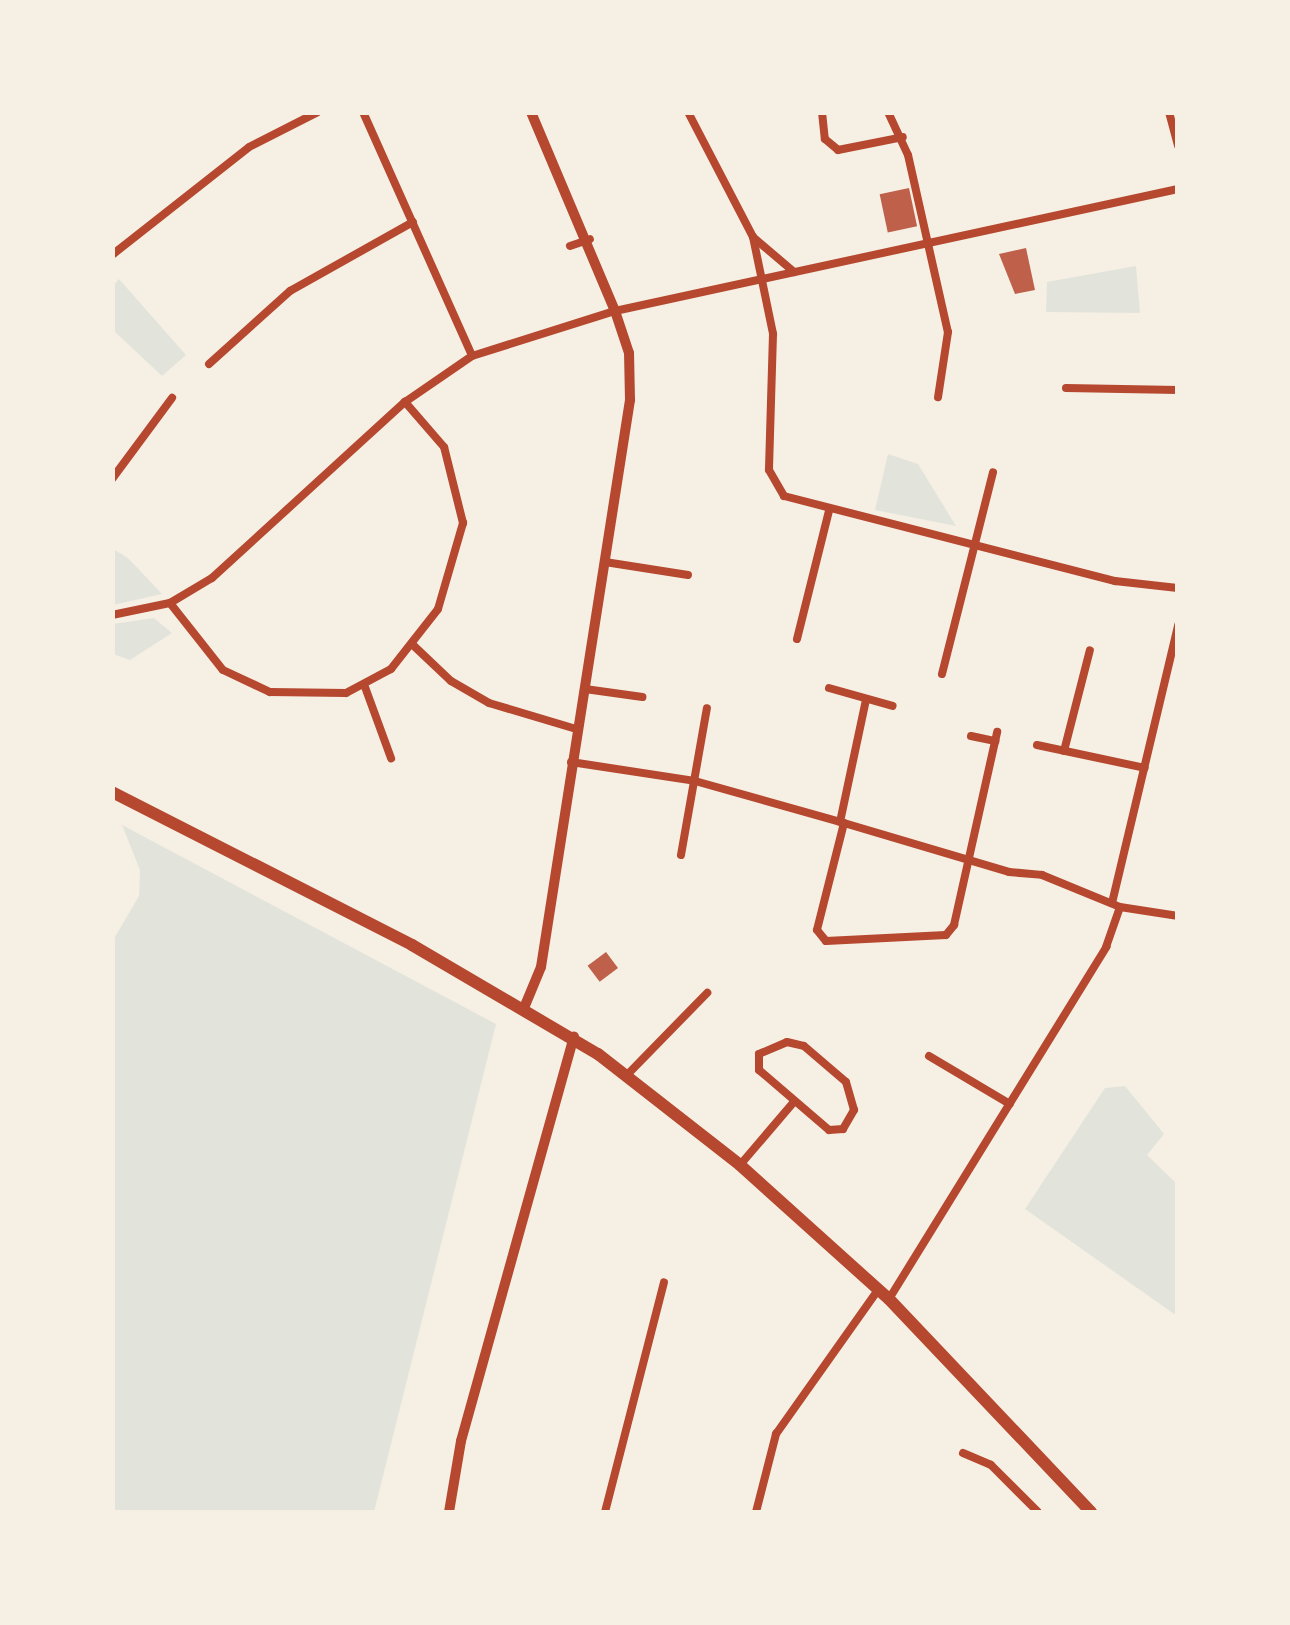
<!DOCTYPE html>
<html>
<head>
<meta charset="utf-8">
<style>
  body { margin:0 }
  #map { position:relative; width:1290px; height:1625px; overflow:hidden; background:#f6efe4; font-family:"PT Sans Narrow",sans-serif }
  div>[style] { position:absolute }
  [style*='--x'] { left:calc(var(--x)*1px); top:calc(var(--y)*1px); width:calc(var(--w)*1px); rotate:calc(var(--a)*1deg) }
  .green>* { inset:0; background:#e2e4dc }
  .building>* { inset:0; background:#bf614a; transform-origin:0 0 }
  .minor>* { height:8px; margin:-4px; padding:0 4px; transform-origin:4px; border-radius:4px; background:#b5482f }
  .tertiary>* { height:10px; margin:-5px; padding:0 5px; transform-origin:5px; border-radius:5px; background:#b5482f }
  .primary>* { height:12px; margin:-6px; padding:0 6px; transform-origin:6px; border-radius:6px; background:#b5482f }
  span { translate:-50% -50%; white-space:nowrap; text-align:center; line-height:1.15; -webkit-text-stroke:8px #f6efe4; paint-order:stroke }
  .frame { position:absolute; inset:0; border:115px solid #f6efe4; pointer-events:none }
</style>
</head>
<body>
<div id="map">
  <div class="green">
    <div style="clip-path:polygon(1136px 266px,1140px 313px,1046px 312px,1047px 282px)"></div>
    <div style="clip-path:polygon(119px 279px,186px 355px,162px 376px,113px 330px,113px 286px)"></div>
    <div style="clip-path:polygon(888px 454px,918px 464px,956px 526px,875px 510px)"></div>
    <div style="clip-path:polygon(112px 548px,129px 559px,162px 594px,113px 605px)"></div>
    <div style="clip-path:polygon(154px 618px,172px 633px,130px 660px,113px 654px,113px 624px)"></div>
    <div style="clip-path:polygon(122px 825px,496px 1024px,374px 1512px,113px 1512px,112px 942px,139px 896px,140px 870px)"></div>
    <div style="clip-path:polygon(1125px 1086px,1164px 1134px,1147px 1155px,1177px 1184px,1177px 1316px,1025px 1209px,1105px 1088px)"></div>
  </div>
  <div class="building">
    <div style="left:909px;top:188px;width:39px;height:30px;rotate:78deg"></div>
    <div style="clip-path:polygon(1026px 248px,1035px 290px,1015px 294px,999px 254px)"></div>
    <div style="left:606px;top:952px;width:20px;height:23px;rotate:53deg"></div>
  </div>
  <div class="minor">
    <div style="--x:363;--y:112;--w:267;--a:65.9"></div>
    <div style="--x:688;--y:112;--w:141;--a:62.5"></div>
    <div style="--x:753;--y:237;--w:54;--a:40.5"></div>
    <div style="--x:822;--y:112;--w:27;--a:84"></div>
    <div style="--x:825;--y:139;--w:17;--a:40"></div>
    <div style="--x:838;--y:150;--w:66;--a:-11.3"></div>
    <div style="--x:888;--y:112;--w:47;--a:65.1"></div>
    <div style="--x:908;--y:155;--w:181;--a:77.3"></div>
    <div style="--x:948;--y:332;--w:66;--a:98.7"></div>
    <div style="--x:1169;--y:112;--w:35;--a:75"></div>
    <div style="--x:753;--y:237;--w:99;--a:78.3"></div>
    <div style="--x:773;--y:334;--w:136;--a:91.7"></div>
    <div style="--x:769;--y:470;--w:30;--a:60"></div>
    <div style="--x:784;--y:496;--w:342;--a:14.4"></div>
    <div style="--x:1115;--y:581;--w:63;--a:6.3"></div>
    <div style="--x:570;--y:246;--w:21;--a:-19"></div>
    <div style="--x:112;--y:255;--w:174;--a:-38.2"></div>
    <div style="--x:249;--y:147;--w:77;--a:-26.9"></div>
    <div style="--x:209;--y:364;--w:109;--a:-42"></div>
    <div style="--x:290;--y:291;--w:141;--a:-29.3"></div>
    <div style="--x:1066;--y:388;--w:112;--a:1"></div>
    <div style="--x:112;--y:479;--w:101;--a:-53.5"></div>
    <div style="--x:605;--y:562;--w:84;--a:8.9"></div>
    <div style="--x:170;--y:603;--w:85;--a:51.7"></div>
    <div style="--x:223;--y:670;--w:52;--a:25.1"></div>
    <div style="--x:270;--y:692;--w:76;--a:0.8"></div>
    <div style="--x:346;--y:693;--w:51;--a:-28.1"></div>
    <div style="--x:391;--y:669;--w:76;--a:-51.9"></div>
    <div style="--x:438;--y:609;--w:90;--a:-73.8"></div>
    <div style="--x:463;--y:523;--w:78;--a:-104"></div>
    <div style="--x:444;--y:447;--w:60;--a:-130.9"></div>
    <div style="--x:112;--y:615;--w:59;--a:-11.7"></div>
    <div style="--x:170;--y:603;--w:49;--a:-30.8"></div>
    <div style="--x:212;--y:578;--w:261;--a:-42.4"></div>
    <div style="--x:405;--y:402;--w:81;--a:-34.5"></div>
    <div style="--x:472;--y:356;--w:150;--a:-17.5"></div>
    <div style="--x:615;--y:311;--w:576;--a:-12.23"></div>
    <div style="--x:797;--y:639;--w:132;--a:-76"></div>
    <div style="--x:414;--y:646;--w:51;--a:43.4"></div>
    <div style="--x:451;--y:681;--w:44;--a:30.1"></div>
    <div style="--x:489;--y:703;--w:91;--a:16.6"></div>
    <div style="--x:942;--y:674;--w:208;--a:-75.8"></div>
    <div style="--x:365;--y:687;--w:76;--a:69.9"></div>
    <div style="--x:829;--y:688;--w:66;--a:15.7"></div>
    <div style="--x:585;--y:689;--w:58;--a:8"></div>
    <div style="--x:971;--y:736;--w:25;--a:12"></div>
    <div style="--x:1037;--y:745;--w:110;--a:12"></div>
    <div style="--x:1064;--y:751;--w:104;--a:-75.6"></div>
    <div style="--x:571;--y:762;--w:125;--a:8.7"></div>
    <div style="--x:695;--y:781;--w:148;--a:15.7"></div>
    <div style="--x:840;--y:822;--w:125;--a:-78"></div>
    <div style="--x:844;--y:823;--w:110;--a:104.2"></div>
    <div style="--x:817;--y:930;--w:14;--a:51"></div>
    <div style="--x:826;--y:941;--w:120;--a:-2.9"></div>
    <div style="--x:946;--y:935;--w:13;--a:-51"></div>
    <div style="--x:954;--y:925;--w:198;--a:-77.4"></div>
    <div style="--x:844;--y:823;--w:172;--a:16.5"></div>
    <div style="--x:1009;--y:872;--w:33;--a:5"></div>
    <div style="--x:1042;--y:875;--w:84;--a:22.3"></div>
    <div style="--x:1120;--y:907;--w:59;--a:8.8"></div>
    <div style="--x:681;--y:855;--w:149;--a:-80"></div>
    <div style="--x:1112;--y:903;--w:286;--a:-76.6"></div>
    <div style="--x:787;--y:1042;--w:17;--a:13"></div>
    <div style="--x:804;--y:1046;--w:55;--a:40.6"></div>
    <div style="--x:846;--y:1082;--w:29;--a:74"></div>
    <div style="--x:854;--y:1110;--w:22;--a:120"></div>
    <div style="--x:843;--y:1129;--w:14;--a:176"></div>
    <div style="--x:829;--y:1130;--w:92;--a:-139.4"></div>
    <div style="--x:759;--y:1070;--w:16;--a:-90"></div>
    <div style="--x:759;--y:1054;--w:30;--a:-23"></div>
    <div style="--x:929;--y:1056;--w:94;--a:30.7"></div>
    <div style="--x:627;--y:1075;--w:115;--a:-45.7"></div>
    <div style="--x:740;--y:1165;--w:82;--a:-49.5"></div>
    <div style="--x:889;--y:1299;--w:414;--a:-58.3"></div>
    <div style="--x:1106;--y:947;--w:42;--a:-70.7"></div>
    <div style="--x:963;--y:1453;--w:30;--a:23"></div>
    <div style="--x:991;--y:1465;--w:66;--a:45"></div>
    <div style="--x:605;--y:1512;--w:237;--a:-75.6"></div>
    <div style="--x:756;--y:1512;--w:81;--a:-75.6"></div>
    <div style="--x:776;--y:1434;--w:176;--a:-54.7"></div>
  </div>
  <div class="tertiary">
    <div style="--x:524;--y:1008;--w:44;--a:-67.5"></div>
    <div style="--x:541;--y:967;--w:574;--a:-81.08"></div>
    <div style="--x:630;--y:400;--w:47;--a:-91.2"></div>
    <div style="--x:629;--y:353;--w:44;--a:-108.4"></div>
    <div style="--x:615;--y:311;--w:216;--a:-112.9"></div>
    <div style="--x:449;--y:1512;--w:72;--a:-80.4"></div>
    <div style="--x:461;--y:1441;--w:420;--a:-74.4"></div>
  </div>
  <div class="primary">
    <div style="--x:112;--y:792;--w:337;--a:27"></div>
    <div style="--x:412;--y:945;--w:216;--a:30.4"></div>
    <div style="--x:598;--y:1054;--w:180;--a:38"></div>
    <div style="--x:740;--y:1165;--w:200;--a:42"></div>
    <div style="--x:889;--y:1299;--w:294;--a:46.5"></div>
  </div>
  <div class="frame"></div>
</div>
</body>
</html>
